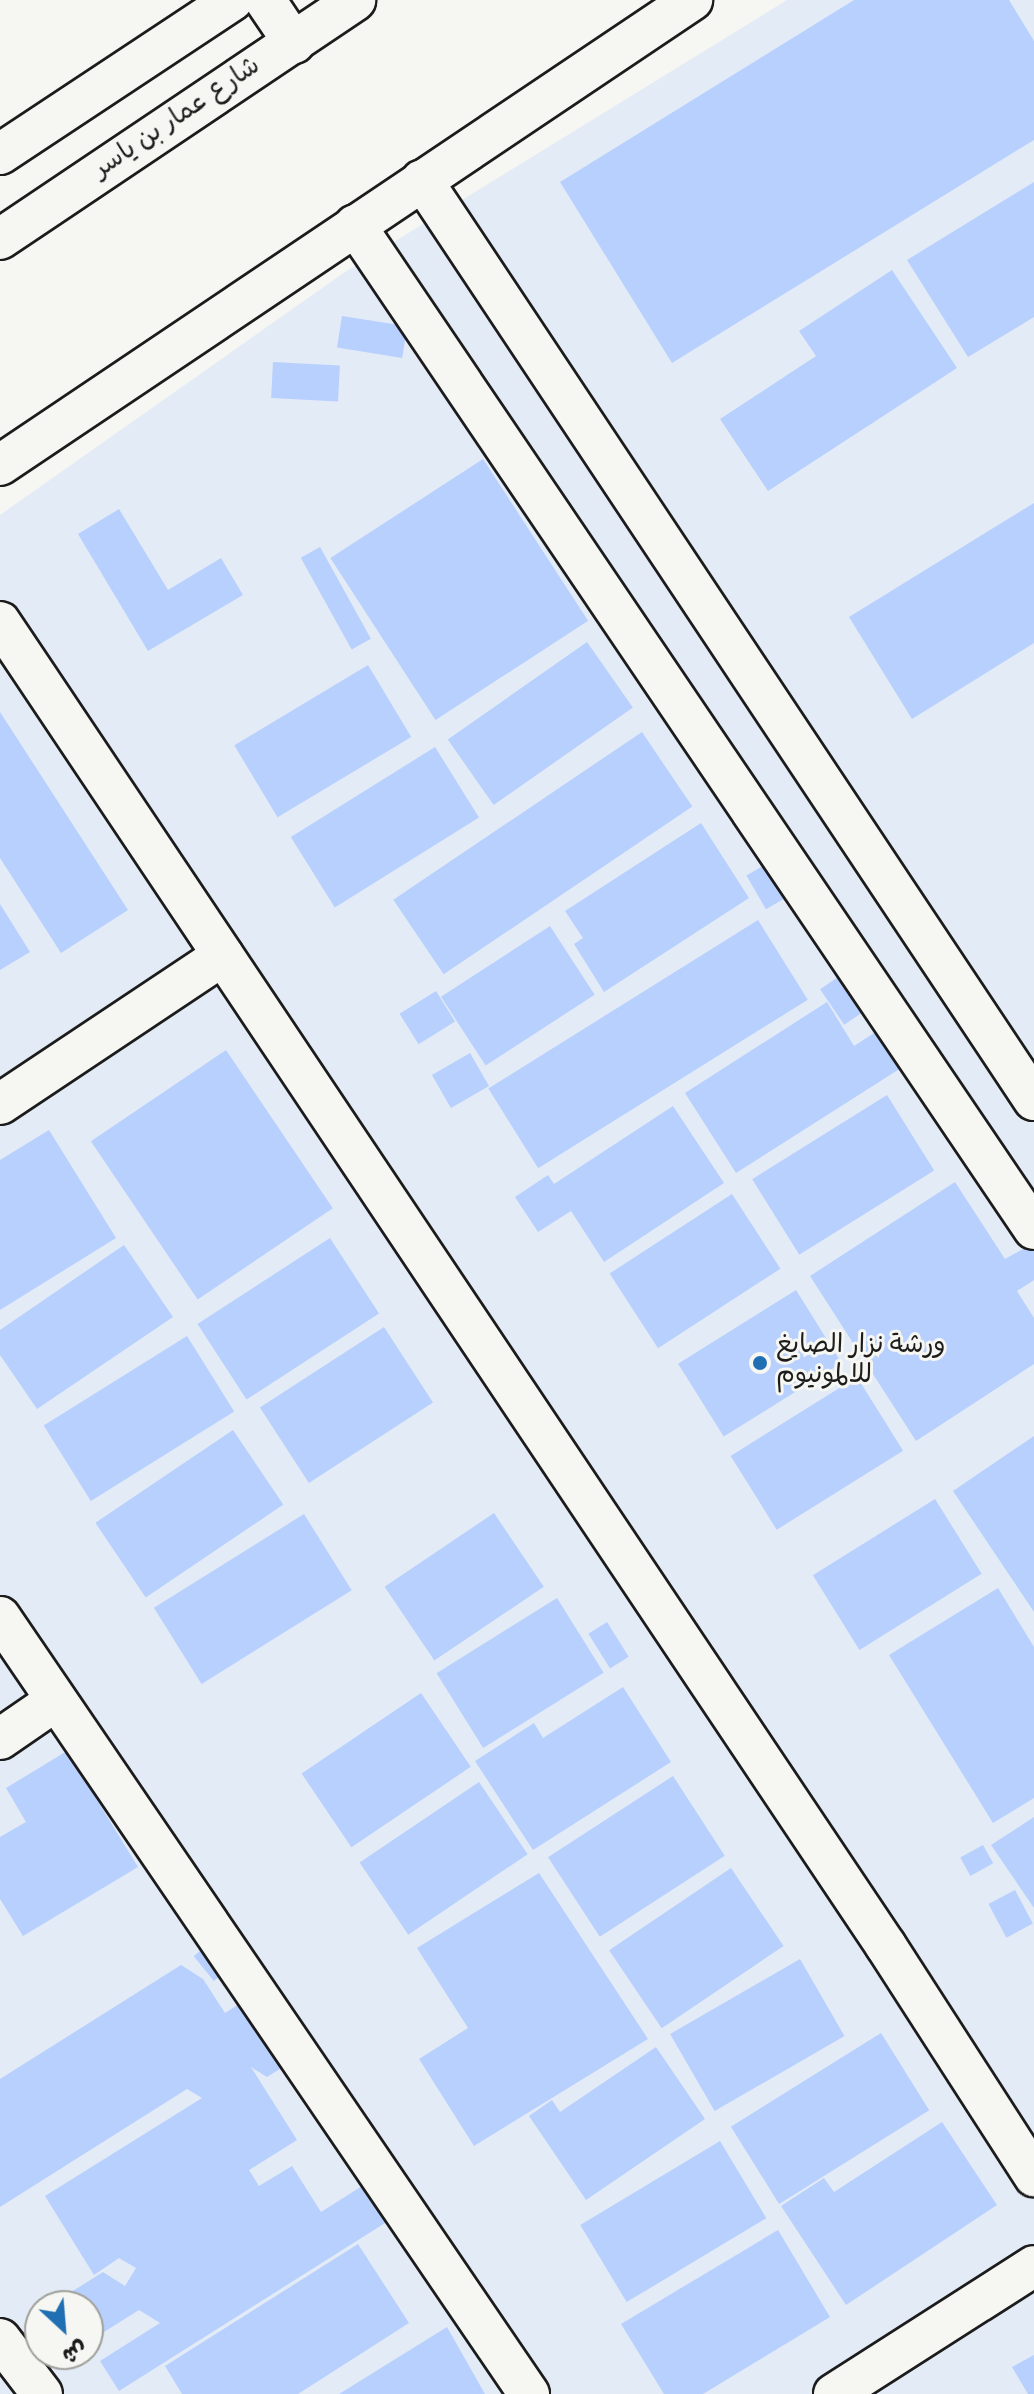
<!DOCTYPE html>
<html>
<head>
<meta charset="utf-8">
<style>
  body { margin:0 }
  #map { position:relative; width:1034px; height:2394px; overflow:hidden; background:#f6f6f2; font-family:"Gochi Hand","Playpen Sans Arabic",sans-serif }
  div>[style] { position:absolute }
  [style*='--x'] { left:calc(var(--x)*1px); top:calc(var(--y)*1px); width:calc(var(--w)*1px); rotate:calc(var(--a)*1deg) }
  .built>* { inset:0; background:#e3ebf6 }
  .building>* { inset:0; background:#b8d0fe; transform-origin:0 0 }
  .roads { filter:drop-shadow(2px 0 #1c1c1c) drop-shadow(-2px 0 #1c1c1c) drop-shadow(0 2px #1c1c1c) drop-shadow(0 -2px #1c1c1c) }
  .minor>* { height:40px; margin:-20px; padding:0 20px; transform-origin:20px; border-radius:20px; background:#f6f6f2 }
  .dots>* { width:22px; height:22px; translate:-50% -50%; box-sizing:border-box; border:4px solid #f6f6f2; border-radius:50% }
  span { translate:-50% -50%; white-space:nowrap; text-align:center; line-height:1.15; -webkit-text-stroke:6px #f6f6f2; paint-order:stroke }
  .street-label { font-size:26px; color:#1c1c1c }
  .poi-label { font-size:26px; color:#1c1c1c }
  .left { translate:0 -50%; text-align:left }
  .north { position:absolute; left:24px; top:2290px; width:80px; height:80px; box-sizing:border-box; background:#f6f6f2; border:2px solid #9f9f9c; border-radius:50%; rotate:154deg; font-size:22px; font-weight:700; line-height:32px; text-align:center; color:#1c1c1c }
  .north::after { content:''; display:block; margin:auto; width:28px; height:36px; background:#1f6fb2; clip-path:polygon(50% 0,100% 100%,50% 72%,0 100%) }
</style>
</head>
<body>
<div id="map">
  <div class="built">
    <div style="clip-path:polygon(evenodd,787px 0,1034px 0,1034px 2394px,0 2394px,0 515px,345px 272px,787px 0,40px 2306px,88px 2306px,88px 2354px,40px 2354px,40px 2306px)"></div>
  </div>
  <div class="building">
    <div style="clip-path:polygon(854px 0,1009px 0,1034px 41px,1034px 140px,672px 363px,560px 182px)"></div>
    <div style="clip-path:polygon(1034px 182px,1034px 317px,968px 357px,907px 260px)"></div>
    <div style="clip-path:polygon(892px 270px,957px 368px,768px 491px,720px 419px,816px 356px,799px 331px)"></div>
    <div style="left:342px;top:316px;width:66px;height:32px;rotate:9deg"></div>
    <div style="left:273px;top:362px;width:67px;height:36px;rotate:3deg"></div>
    <div style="left:483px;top:459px;width:193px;height:182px;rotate:57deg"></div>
    <div style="clip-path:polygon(1034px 503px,1034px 643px,912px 719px,849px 617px)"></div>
    <div style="clip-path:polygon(119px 509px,168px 590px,221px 558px,243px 595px,148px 651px,78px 534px)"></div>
    <div style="left:320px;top:547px;width:105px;height:22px;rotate:61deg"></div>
    <div style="left:587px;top:642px;width:80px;height:170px;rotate:55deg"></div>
    <div style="left:368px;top:665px;width:84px;height:156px;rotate:59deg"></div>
    <div style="clip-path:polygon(0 712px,128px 910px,61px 953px,0 858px)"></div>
    <div style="left:642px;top:732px;width:90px;height:300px;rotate:56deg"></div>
    <div style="left:435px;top:747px;width:83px;height:170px;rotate:58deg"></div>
    <div style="clip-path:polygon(701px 823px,749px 898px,604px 992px,574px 944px,583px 938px,565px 911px)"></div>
    <div style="left:775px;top:859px;width:39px;height:33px;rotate:60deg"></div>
    <div style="clip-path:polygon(0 904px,30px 952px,0 970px)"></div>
    <div style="left:758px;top:920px;width:94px;height:318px;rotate:58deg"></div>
    <div style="left:550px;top:926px;width:82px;height:130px;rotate:57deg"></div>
    <div style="left:850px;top:969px;width:43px;height:36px;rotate:56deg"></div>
    <div style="left:436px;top:991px;width:36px;height:43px;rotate:58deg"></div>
    <div style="clip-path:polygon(827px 1002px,854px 1046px,888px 1024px,912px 1061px,736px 1173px,685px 1093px)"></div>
    <div style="left:226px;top:1050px;width:191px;height:163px;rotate:56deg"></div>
    <div style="left:470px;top:1053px;width:38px;height:44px;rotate:60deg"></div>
    <div style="left:887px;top:1095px;width:89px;height:159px;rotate:58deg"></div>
    <div style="clip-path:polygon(673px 1106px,724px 1183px,604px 1262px,571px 1211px,538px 1232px,515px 1197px,548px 1175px,554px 1184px)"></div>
    <div style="clip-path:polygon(49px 1130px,116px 1238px,0 1310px,0 1160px)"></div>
    <div style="clip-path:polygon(955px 1182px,1005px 1259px,1034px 1243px,1034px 1280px,1017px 1291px,1034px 1318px,1034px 1364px,916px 1441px,810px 1276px)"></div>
    <div style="left:732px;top:1194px;width:89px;height:146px;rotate:57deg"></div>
    <div style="left:330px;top:1238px;width:90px;height:158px;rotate:57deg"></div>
    <div style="clip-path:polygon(124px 1245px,173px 1317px,37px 1409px,0 1355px,0 1330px)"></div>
    <div style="left:796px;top:1290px;width:86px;height:139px;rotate:58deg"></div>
    <div style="left:384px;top:1327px;width:90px;height:148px;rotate:57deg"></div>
    <div style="left:187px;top:1336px;width:89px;height:169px;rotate:58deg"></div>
    <div style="left:857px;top:1377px;width:87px;height:149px;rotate:58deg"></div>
    <div style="left:233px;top:1430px;width:90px;height:166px;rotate:56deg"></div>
    <div style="clip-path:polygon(1034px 1436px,1034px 1612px,953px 1491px)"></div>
    <div style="left:935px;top:1499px;width:88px;height:144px;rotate:58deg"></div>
    <div style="left:494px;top:1513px;width:89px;height:132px;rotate:56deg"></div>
    <div style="left:304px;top:1514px;width:90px;height:177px;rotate:58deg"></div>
    <div style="clip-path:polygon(998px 1588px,1034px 1647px,1034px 1798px,993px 1823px,889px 1655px)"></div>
    <div style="left:557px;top:1598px;width:88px;height:142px;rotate:58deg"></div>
    <div style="left:607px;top:1622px;width:41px;height:22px;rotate:58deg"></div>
    <div style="clip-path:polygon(623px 1687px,671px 1762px,533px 1850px,475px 1761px,534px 1723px,543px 1738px)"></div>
    <div style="left:421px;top:1693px;width:89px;height:144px;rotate:56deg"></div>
    <div style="clip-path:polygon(67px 1751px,138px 1867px,23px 1936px,0 1899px,0 1837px,26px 1822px,6px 1788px)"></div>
    <div style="left:673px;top:1776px;width:95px;height:149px;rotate:57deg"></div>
    <div style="left:479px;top:1782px;width:87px;height:144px;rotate:56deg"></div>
    <div style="clip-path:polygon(1034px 1817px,1034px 1908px,991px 1845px)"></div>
    <div style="left:983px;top:1845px;width:21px;height:26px;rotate:61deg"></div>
    <div style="left:731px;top:1868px;width:94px;height:147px;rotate:56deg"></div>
    <div style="clip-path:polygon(539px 1873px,648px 2039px,474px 2146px,419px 2059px,468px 2028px,417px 1948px)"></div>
    <div style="left:1015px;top:1890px;width:38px;height:30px;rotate:62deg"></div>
    <div style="left:210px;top:1943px;width:32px;height:21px;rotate:51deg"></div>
    <div style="left:800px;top:1959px;width:89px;height:150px;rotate:60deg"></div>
    <div style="clip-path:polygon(181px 1965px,203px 1979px,225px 2013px,250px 1997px,291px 2062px,267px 2077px,251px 2067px,297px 2140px,249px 2170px,259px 2186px,292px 2166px,321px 2212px,370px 2181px,393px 2218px,119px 2391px,100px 2361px,160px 2323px,139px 2310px,88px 2342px,88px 2306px,64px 2306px,60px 2299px,103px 2272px,125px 2286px,136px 2268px,119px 2258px,94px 2275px,45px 2196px,202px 2098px,187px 2089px,0 2207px,0 2079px)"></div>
    <div style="left:881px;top:2033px;width:91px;height:177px;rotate:58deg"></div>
    <div style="clip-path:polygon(656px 2047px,705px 2119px,586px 2200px,529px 2116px,552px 2100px,560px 2112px)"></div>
    <div style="clip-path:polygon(942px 2122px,997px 2205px,846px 2305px,781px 2206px,824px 2178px,834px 2192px)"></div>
    <div style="left:720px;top:2141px;width:90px;height:163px;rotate:59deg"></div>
    <div style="clip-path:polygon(778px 2230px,830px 2317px,703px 2394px,664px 2394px,621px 2324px)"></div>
    <div style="clip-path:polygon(358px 2244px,409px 2323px,298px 2394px,182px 2394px,165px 2366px)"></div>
    <div style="clip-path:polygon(447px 2327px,485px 2394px,339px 2394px)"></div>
    <div style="clip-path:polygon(1034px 2355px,1034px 2394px,1028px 2394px,1012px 2367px)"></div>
  </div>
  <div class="roads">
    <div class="minor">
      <div style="--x:265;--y:0;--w:52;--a:56"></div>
      <div style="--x:0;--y:154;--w:279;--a:-33.5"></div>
      <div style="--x:422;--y:180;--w:1105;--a:56.37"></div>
      <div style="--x:355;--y:225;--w:1212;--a:55.93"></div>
      <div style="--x:0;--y:239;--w:428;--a:-33.9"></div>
      <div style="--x:0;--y:465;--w:834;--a:-33.9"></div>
      <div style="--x:0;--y:622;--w:1593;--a:56.21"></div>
      <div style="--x:886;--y:1946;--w:274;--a:57.2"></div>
      <div style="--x:0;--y:1104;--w:268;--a:-33.7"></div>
      <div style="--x:0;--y:1617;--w:940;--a:55.75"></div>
      <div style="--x:0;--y:1739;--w:67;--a:-34.6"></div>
      <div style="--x:0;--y:2339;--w:69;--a:52.6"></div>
      <div style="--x:834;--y:2394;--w:237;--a:-32.6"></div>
    </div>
  </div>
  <div class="dots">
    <div style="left:760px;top:1363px;background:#1f6fb2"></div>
  </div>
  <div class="street-label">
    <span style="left:178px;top:120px;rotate:-34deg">شارع عمار بن ياسر</span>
  </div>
  <div class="poi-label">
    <span class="left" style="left:776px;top:1363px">ورشة نزار الصايغ<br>للالمونيوم</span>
  </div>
  <div class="north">ش</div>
</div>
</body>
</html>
